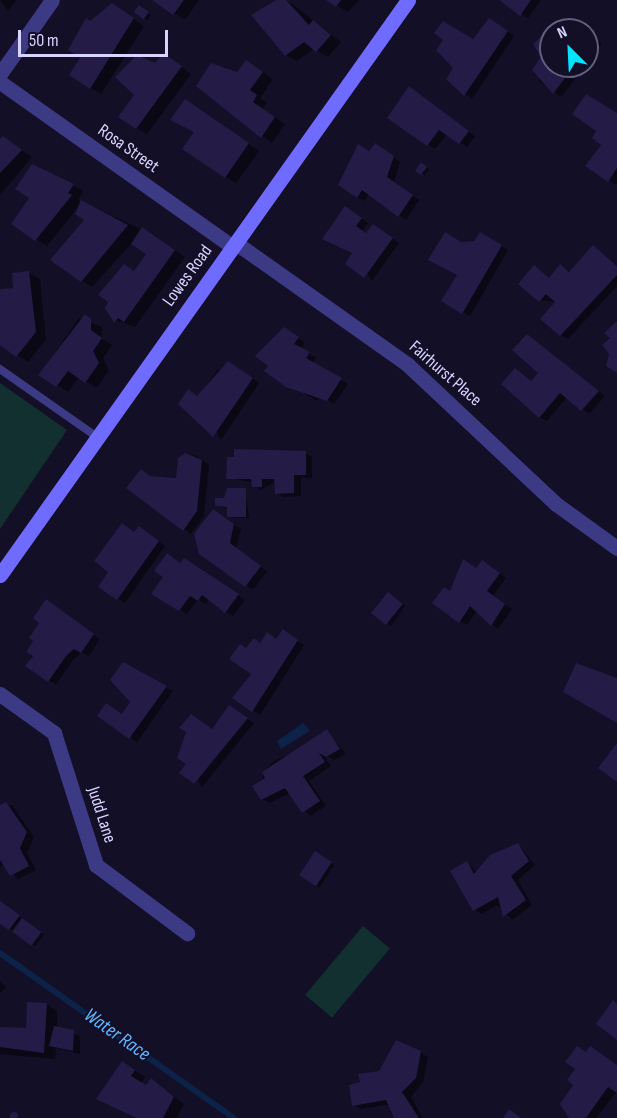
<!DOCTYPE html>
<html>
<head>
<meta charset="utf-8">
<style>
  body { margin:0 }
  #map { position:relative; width:617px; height:1118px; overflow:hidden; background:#130f26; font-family:"Sofia Sans Condensed",sans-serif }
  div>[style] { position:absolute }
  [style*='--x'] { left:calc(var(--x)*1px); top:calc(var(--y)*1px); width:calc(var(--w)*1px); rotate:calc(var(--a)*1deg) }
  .green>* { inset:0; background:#12302f; transform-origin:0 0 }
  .water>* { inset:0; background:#0c2248 }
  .shadow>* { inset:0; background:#0007; transform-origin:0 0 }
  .stream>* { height:6px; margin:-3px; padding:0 3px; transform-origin:3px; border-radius:3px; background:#0c2248 }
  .building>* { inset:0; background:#241b47; transform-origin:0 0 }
  .round { border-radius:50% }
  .service>* { height:8px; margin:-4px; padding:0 4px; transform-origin:4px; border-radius:4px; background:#3d3a85 }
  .minor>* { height:15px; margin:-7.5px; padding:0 7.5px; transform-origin:7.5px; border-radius:7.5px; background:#3d3a85 }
  .secondary>* { height:15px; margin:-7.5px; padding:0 7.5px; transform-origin:7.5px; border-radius:7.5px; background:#6f6bff }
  span { translate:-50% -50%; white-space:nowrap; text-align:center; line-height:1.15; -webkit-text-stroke:4.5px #130f26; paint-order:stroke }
  .street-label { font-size:18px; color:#d9d4ff }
  .water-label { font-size:20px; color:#62b6ff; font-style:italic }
  .north { position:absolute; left:539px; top:18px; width:60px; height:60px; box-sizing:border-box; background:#130f26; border:2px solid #625e7d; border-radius:50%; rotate:336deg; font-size:16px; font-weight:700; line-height:24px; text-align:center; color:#d9d4ff }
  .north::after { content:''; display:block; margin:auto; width:21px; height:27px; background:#00e5ff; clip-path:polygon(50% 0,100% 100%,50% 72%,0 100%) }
  .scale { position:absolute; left:18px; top:30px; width:150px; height:27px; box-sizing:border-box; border:3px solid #d9d4ff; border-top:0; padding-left:8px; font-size:18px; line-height:21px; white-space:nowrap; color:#d9d4ff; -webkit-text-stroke:4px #130f26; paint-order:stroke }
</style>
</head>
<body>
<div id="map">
  <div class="green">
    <div style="clip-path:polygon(0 383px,67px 430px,0 529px)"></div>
    <div style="left:363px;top:926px;width:35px;height:90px;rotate:40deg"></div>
  </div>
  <div class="water">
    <div style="clip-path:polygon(303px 723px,310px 731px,281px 749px,277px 741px)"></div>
  </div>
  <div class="shadow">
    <div style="clip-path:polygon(0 0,17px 0,8px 11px)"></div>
    <div style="clip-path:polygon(155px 0,199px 0,185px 20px)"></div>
    <div style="clip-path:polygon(278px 0,291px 3px,341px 42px,328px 57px,314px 49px,297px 61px,286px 55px,253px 15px)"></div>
    <div style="clip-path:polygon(328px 0,359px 0,348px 12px)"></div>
    <div style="clip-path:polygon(501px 0,541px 0,528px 18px)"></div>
    <div style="clip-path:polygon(139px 7px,151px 15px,147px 20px,136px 12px)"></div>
    <div style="clip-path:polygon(123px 11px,144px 26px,101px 94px,91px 88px,91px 22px)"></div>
    <div style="clip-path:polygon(496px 24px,514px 36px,472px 99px,448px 79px,474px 40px)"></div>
    <div style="clip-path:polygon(587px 32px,602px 43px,587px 63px)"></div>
    <div style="clip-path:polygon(548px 33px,551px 66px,585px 66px,561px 97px,539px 81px,543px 57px,534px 45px)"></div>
    <div style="clip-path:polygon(174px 61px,191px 74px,147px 134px,136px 128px,156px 65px)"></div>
    <div style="clip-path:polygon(257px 68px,273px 79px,260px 98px,267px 103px,263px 109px,285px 124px,272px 143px,262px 136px,237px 74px)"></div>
    <div style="clip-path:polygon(417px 92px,475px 136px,467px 147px,447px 134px,435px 149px,389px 117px)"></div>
    <div style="clip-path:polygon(196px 107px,259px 151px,236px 183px,225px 177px,195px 132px)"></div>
    <div style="clip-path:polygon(617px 116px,617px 183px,616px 185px,608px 180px,598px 131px)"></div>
    <div style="clip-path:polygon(3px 138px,32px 157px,0 195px,0 142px)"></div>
    <div style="clip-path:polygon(382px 149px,400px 162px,394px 183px,419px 200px,406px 220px,369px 194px,364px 201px,357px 197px,370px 152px)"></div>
    <div style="clip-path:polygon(422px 164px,429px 169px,425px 175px,417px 170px)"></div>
    <div style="clip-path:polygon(73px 185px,84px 191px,78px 200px,154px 235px,185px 257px,135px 327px,110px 318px,110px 302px,148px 254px,138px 236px,92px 287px,82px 281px,86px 220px,79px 206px,47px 246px,36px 239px)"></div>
    <div style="clip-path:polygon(353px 212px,368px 223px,362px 231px,367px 234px,381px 230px,399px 243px,372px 281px,354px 253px)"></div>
    <div style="clip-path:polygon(480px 234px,508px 250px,470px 316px,443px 301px,459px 274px,460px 243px,475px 243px)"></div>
    <div style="clip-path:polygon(594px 247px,617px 265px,617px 286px,568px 339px,561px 335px,557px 302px,540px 300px,535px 267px,550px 279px,561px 266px,571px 272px)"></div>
    <div style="clip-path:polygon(29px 273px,40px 279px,46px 339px,28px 362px,0 343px,0 291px,15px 290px)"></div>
    <div style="clip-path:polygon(79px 318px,102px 327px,101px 338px,112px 345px,103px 358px,109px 370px,97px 388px,79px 377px,68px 392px,40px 374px)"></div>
    <div style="clip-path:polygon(292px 333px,305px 343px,301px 349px,316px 358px,312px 364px,348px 384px,334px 404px,322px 396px,317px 401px,266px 371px)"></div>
    <div style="clip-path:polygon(535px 341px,605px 396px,589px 414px,567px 397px,547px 421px,539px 417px,515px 370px,532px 382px,541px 373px)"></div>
    <div style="clip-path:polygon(235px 367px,259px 383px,221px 440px,198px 397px,218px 369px)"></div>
    <div style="clip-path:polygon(305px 453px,312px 457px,312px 478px,301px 478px,301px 496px,283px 497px,276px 493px,276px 482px,260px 490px,253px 482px,228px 478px)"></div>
    <div style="clip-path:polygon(195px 455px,209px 465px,204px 516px,191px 534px,128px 488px,152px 477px,178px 480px,180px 459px)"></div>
    <div style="clip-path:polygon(245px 489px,249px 518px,232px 518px,228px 508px,216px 506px)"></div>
    <div style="clip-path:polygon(221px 515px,241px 529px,236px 549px,267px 571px,253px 590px,200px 553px)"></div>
    <div style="clip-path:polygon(146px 532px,165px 546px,125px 603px,118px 599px,135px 533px)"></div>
    <div style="clip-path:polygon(192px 564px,245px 600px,233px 616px,209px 599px,206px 604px,198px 600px,187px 614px,153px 593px)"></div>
    <div style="clip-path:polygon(490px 566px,506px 578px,493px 596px,512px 609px,498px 629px,477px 611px,467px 625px,460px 621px,451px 593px,477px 570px)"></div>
    <div style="clip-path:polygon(391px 596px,405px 606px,391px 626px,388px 624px)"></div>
    <div style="clip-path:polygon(53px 605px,100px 639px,89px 656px,82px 652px,73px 660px,56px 685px,27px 666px)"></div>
    <div style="clip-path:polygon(289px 636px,304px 645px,260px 715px,234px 697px,253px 674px,247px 649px)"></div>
    <div style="clip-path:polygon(123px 664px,173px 691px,137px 742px,99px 716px,123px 716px,132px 702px)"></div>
    <div style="clip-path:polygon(236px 711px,254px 723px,202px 787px,188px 764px,188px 732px,213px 730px)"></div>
    <div style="clip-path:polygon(327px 731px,346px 754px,334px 760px,322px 753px,331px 766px,309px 781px,326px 806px,310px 816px,290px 793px,270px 803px,262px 799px,263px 772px,274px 761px,317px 742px)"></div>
    <div style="clip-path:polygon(12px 805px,34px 837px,27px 853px,36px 870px,18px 879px,5px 864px,0 867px,0 807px)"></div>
    <div style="clip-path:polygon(518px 844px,535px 865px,518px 880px,532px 905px,512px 920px,497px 905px,482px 914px,474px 910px,467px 863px,477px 872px)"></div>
    <div style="left:316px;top:853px;width:22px;height:27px;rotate:34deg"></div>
    <div style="clip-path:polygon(0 902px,44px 935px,35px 946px,0 922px)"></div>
    <div style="clip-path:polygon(0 981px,6px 987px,0 993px)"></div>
    <div style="clip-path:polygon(47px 1004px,57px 1011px,57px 1028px,80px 1036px,80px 1054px,56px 1048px,55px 1059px,0 1054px,0 1028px,28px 1030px)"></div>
    <div style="clip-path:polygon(421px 1053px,428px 1057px,423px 1082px,411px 1097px,423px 1118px,398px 1118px,391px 1104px,361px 1109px,354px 1105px,362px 1083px)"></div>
    <div style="clip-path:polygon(587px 1054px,617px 1066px,617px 1091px,596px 1118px,574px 1118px,575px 1085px)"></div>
    <div style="clip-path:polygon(122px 1063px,145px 1077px,141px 1084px,147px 1087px,151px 1080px,184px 1104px,177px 1118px,135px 1118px,109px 1104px)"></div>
  </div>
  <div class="stream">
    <div style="--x:0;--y:953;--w:286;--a:35.2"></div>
  </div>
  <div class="building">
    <div style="clip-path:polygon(152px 0,184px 0,173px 15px)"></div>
    <div style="clip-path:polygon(276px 0,286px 0,309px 25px,313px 20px,331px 35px,316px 52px,304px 42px,285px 56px,251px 15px)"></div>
    <div style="clip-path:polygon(326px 0,341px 0,336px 7px)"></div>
    <div style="clip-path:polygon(499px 0,531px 0,520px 16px)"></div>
    <div style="clip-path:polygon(112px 3px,134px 18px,90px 89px,69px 75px,80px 58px,68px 50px,86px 18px,90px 21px)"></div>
    <div style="left:139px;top:5px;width:12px;height:9px;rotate:35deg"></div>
    <div style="clip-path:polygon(489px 18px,508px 31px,464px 96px,446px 79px,453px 68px,436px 50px,443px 40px,434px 33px,443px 21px,473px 39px)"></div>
    <div style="clip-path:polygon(547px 31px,551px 66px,574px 66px,553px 94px,532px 70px,541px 57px,533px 44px)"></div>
    <div style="clip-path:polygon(587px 31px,596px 38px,587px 50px)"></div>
    <div style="clip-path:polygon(163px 53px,182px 66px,136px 129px,118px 117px,134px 95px,115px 77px,137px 55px,155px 63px)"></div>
    <div style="clip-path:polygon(246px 60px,263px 72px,250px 90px,257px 95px,253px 102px,275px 117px,261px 138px,196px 86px,211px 63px,237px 72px)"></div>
    <div style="clip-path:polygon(409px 86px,469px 131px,459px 144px,439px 130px,427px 146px,387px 118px)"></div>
    <div style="clip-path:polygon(586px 94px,617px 113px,617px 168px,608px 182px,585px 166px,601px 145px,592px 138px,596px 131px,572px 114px)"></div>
    <div style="clip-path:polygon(185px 99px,249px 143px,225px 178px,182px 149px,194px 132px,170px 120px)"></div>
    <div style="clip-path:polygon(3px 136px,22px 150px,0 173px,0 139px)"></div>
    <div style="clip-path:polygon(375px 143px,394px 156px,387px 177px,413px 195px,398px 217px,362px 190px,357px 198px,338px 185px,358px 144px,369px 151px)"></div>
    <div style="clip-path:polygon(421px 162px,427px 167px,421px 175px,415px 171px)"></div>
    <div style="clip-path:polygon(32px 164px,74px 184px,68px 193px,72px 195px,35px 241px,11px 224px,29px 198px,15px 189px)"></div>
    <div style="clip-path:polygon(81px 200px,128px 225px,81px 282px,50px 260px,84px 220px,75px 214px)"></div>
    <div style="clip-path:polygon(345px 206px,362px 218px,356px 226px,366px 233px,373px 224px,393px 238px,364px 278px,345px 264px,352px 253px,322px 239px)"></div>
    <div style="clip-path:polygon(142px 227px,175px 250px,124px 322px,118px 318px,114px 323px,105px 308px,108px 302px,98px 295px,124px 264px,134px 271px,146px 254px,131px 244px)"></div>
    <div style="clip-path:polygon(445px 232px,461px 242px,474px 241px,480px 232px,502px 245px,462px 314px,441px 301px,457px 275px,428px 260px)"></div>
    <div style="clip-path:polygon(593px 245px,617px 266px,617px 275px,560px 336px,540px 319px,555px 302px,546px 294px,539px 302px,518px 284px,534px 265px,549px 278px,560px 264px,569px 272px)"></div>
    <div style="clip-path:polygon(29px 271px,36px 332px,16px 357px,0 345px,0 289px,13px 288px,12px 273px)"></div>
    <div style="clip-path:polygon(85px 314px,91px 319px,91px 330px,102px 338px,93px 351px,99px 363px,85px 383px,68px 371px,56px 387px,38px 375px)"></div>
    <div style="clip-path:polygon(617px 321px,617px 373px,606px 366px,609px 354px,602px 345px,610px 338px,604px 333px)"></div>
    <div style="clip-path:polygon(284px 327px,299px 337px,294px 344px,310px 352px,306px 358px,342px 378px,327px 401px,286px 387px,264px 371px,268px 366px,255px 356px)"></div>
    <div style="clip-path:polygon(527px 334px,599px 391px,581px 411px,560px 393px,539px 418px,501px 384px,515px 368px,531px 381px,538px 373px,512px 350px)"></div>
    <div style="clip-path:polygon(228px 361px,253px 378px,213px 437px,178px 404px,188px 389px,197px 396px)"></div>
    <div style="clip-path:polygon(234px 449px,306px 451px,306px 475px,294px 475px,294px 493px,275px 494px,274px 479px,262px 479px,262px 487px,252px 487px,251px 479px,226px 479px,227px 457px,234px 457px)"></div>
    <div style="clip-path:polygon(185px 453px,202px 460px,197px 511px,183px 531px,126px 488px,141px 469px,150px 476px,176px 478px,178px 458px)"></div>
    <div style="clip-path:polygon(246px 488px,246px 517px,227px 517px,227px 507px,215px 506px,215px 498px,224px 498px,227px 488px)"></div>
    <div style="clip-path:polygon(213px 509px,234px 524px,230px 543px,261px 566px,245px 587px,199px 554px,194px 534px)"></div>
    <div style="clip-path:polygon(122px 523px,134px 532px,139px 526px,159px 541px,117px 600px,98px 587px,108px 572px,94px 561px)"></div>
    <div style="clip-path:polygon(167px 553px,180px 563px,184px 558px,239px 594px,225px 613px,202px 595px,198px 601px,190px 596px,179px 611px,151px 594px,163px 577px,154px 571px)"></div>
    <div style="clip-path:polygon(463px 559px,476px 568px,482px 560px,500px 573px,487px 591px,505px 604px,491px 626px,470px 606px,459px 623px,432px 603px,444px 587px,450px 591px)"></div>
    <div style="left:388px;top:592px;width:19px;height:27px;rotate:39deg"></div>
    <div style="clip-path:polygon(46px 599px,94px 634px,81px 653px,74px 649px,66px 656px,48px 682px,25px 666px,33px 656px,26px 652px,33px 641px,29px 638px,39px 623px,33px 618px)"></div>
    <div style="clip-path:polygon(283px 629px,298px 640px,252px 712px,232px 698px,251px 674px,229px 659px,240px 644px,246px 648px,254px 638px,260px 643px,267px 632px,276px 639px)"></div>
    <div style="clip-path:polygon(123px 662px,167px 686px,129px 739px,97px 716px,106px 703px,122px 714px,130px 702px,110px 680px)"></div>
    <div style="clip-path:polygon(576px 663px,617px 678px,617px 723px,563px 692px)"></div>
    <div style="clip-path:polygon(229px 705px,248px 718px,194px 784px,179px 773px,186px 764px,177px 758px,186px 732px,179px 728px,191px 714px,212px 729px)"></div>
    <div style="clip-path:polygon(327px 729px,340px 749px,326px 757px,319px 753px,325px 762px,303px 776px,320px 801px,302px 813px,285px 788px,261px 800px,252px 786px,265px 778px,262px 772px)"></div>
    <div style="clip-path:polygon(617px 743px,617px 782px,598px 768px)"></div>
    <div style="clip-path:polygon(6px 802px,27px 832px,20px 848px,29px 866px,10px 876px,0 860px,0 805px)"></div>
    <div style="clip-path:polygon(518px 843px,529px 861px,511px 876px,526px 900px,503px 917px,498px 897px,473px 911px,450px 871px,467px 861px,474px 874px,490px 855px)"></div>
    <div style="left:315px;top:851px;width:20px;height:29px;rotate:33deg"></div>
    <div style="clip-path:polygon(0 901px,20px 915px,9px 930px,0 924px)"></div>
    <div style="left:22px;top:918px;width:24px;height:17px;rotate:36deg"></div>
    <div style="clip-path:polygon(613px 1000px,617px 1004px,617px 1040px,596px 1024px)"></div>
    <div style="clip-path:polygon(27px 1002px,47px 1003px,44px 1053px,0 1047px,0 1027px,26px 1028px)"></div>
    <div style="clip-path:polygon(54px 1026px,74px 1030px,73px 1051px,49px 1046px)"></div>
    <div style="clip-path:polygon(396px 1040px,421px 1051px,416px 1078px,402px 1092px,419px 1118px,394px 1118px,386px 1100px,352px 1106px,349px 1085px,360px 1082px,358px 1074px,379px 1071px)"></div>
    <div style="clip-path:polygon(577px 1046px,586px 1052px,590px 1046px,617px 1065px,617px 1093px,608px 1087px,586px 1118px,569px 1118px,560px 1104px,573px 1085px,567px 1080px,575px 1069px,565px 1062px)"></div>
    <div style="clip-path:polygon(122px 1061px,135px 1070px,131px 1076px,146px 1085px,151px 1078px,174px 1097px,163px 1118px,136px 1118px,96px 1099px)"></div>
    <div style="clip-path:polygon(509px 1109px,521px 1118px,503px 1118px)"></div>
    <div class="round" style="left:10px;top:1112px;width:8px;height:8px"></div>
  </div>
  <div class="service">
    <div style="--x:0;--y:369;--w:118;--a:35"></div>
  </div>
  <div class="minor">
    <div style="--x:0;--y:74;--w:90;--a:-54.9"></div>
    <div style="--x:0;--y:82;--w:286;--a:35.3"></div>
    <div style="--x:236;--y:243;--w:211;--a:35.3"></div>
    <div style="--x:408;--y:365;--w:203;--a:43.2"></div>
    <div style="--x:556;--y:504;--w:75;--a:35.8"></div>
    <div style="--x:0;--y:694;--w:67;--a:35.8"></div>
    <div style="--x:54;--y:733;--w:139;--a:72.3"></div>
    <div style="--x:96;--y:865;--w:114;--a:36.8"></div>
  </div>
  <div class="secondary">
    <div style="--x:0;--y:575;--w:705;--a:-54.64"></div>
  </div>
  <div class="street-label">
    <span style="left:128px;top:149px;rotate:35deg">Rosa Street</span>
    <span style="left:188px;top:276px;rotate:-54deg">Lowes Road</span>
    <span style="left:445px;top:374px;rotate:41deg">Fairhurst Place</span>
    <span style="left:101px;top:815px;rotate:72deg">Judd Lane</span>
  </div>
  <div class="water-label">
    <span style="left:117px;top:1035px;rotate:35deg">Water Race</span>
  </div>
  <div class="north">N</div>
  <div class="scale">50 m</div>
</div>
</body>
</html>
